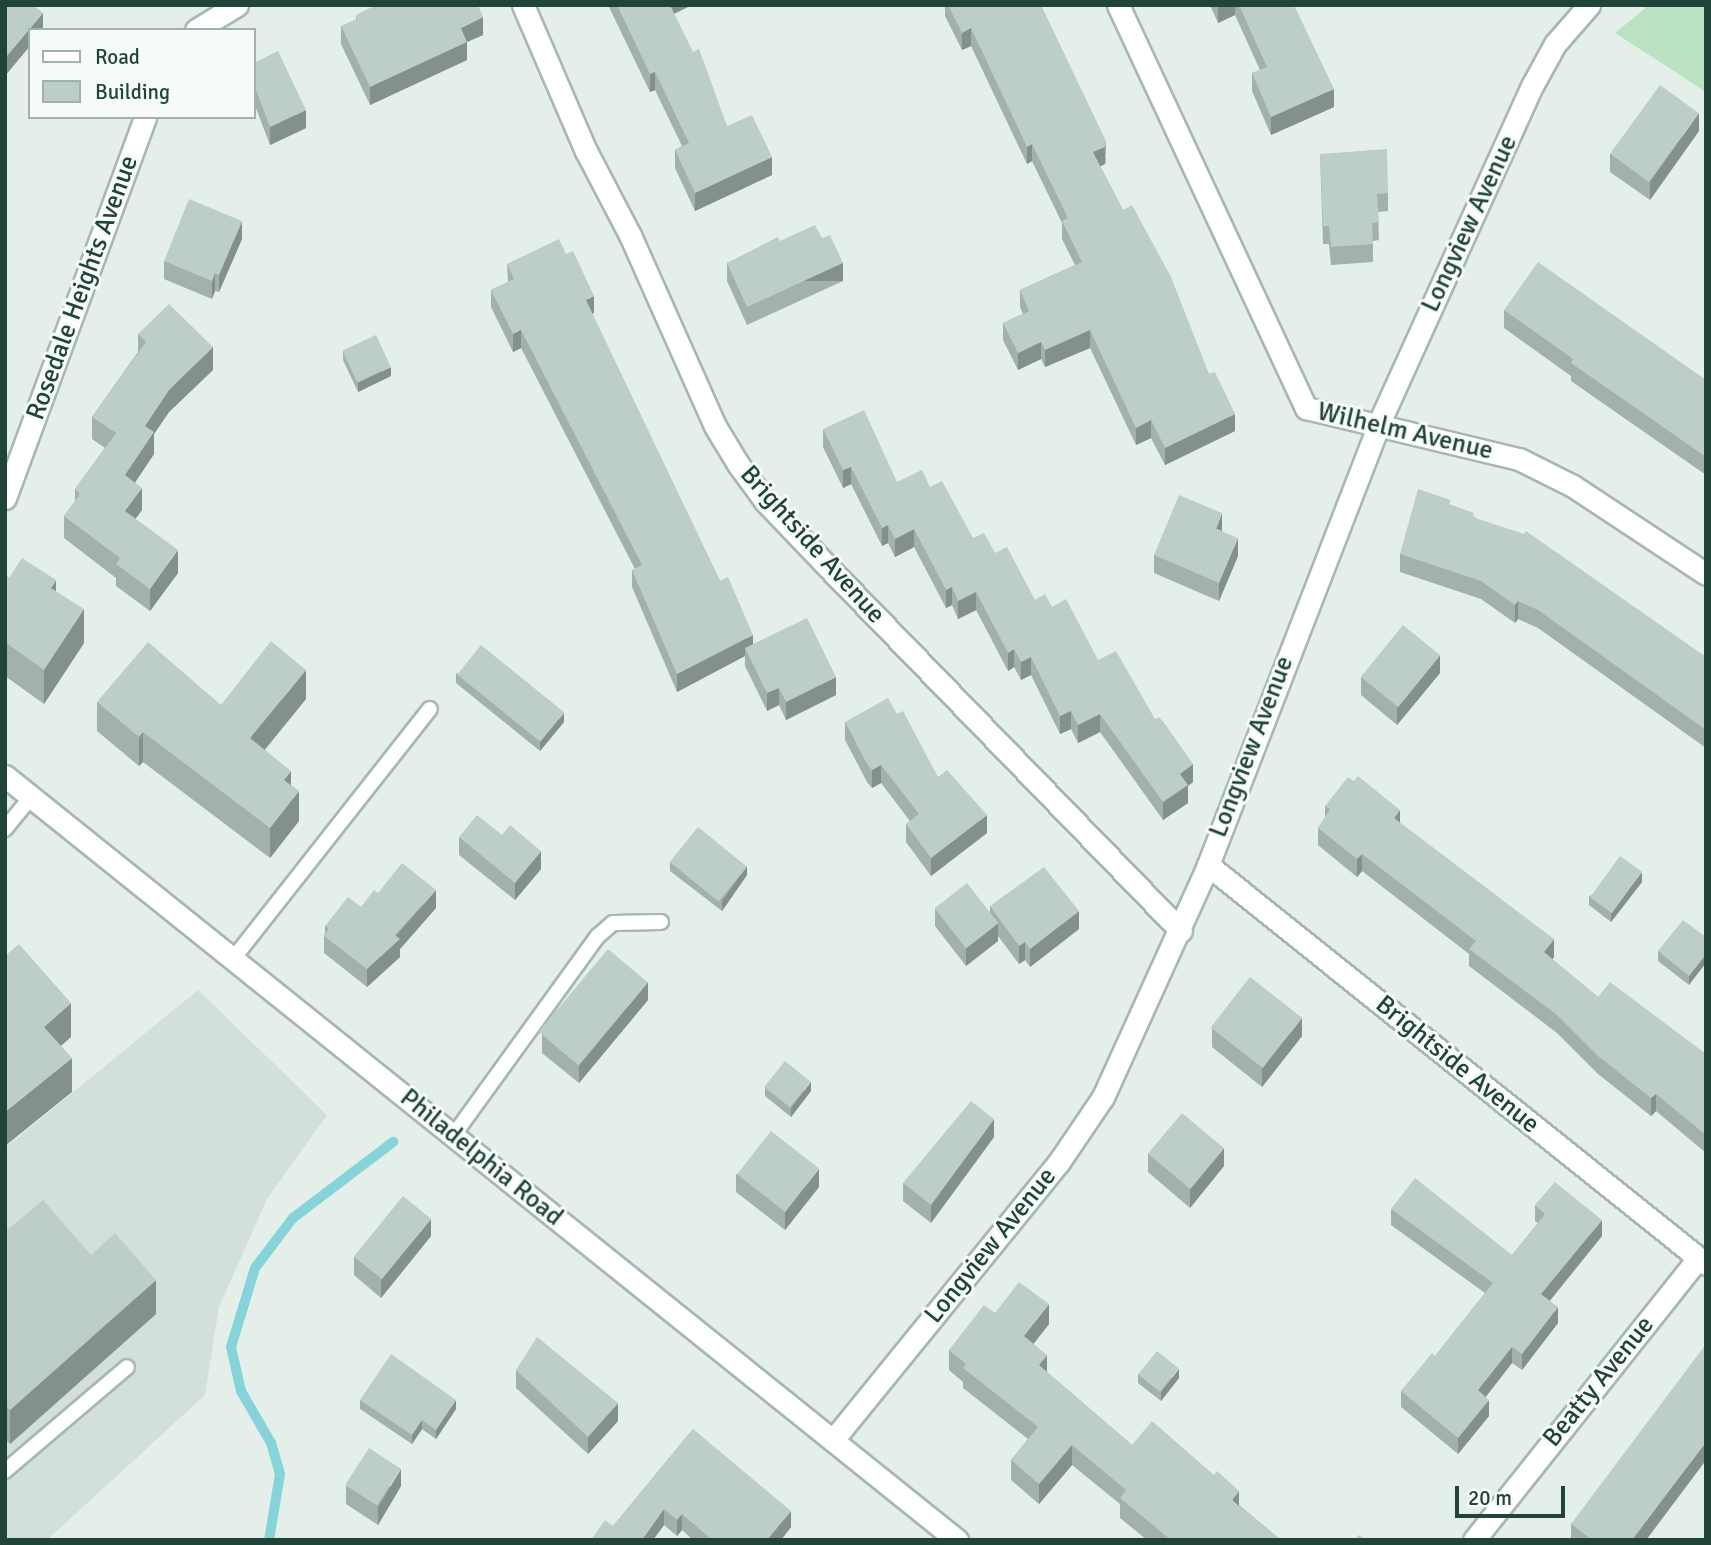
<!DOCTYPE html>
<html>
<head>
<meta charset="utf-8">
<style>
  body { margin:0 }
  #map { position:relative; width:1711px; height:1545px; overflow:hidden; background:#e5efea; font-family:Signika,sans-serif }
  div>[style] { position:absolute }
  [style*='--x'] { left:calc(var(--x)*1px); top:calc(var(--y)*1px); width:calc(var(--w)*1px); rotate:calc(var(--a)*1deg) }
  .built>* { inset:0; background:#d2e0d9 }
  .green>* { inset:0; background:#bbe3c3 }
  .stream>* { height:10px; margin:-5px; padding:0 5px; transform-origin:5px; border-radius:5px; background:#87d3da }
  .roads { filter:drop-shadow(2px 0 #a6b8b1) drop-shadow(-2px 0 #a6b8b1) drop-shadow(0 2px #a6b8b1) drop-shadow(0 -2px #a6b8b1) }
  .lane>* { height:14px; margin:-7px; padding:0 7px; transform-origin:7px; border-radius:7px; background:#fff }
  .street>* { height:21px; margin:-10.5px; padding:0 10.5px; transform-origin:10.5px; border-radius:10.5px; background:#fff }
  .secondary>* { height:21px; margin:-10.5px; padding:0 10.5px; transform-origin:10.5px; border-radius:10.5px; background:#fff }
  .wall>* { inset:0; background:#a2b1a9 }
  .shaded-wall>* { inset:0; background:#84908a; transform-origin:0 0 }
  .building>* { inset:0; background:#bccec5; transform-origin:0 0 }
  span { translate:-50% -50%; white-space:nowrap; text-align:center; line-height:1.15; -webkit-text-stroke:6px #f6fbf8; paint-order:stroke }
  .street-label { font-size:26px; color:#214438 }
  .frame { position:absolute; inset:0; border:7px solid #214438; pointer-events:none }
  .legend { position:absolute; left:28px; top:28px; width:228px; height:91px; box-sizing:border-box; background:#f6fbf8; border:2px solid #a1b2ab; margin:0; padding:9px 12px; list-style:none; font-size:21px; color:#214438 }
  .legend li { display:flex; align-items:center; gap:14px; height:35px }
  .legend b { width:35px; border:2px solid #a1b2ab }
  .scale { position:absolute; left:1455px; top:1486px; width:110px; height:32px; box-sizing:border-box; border:4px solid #214438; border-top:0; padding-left:9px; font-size:21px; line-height:24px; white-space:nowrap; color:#214438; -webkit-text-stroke:5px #f6fbf8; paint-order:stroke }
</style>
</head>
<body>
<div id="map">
  <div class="built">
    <div style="clip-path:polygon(198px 990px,327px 1115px,267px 1199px,219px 1307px,205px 1395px,47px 1540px,5px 1540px,5px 1148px)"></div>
  </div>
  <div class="green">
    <div style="clip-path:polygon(1649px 5px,1706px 5px,1706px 92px,1615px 33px)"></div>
  </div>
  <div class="stream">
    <div style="--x:269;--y:1540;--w:67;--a:-80.5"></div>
    <div style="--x:280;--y:1474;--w:32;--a:-106"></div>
    <div style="--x:271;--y:1443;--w:60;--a:-120"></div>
    <div style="--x:241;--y:1391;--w:45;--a:-102.8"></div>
    <div style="--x:231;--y:1347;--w:83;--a:-73.1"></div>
    <div style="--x:255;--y:1268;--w:63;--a:-52.8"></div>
    <div style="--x:293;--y:1218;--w:126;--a:-37.2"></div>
  </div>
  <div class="roads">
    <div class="lane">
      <div style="--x:5;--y:829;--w:41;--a:-50.9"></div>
      <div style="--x:233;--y:959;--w:318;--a:-51.8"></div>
      <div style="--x:453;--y:1136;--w:247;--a:-54.1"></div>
      <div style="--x:598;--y:936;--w:20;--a:-41"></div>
      <div style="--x:613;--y:923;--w:48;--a:-1.2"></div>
      <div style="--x:5;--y:1471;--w:160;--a:-40.4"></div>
    </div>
    <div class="street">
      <div style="--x:523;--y:5;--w:159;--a:66.7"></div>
      <div style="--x:586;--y:151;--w:95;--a:62.4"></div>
      <div style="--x:630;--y:235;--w:209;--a:66"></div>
      <div style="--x:715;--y:426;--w:44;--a:58.8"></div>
      <div style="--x:738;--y:464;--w:46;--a:53.9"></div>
      <div style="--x:765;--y:501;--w:91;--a:46.3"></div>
      <div style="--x:828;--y:567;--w:507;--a:45.88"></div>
      <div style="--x:1118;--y:5;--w:445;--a:65"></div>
      <div style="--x:1306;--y:408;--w:219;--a:13.5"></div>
      <div style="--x:1519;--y:459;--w:60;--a:26.6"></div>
      <div style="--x:1573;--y:486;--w:159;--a:33.5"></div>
      <div style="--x:196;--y:30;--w:48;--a:-31.4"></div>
      <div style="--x:5;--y:498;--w:406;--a:-69.8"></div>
      <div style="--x:1208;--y:865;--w:638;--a:38.7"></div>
      <div style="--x:833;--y:1440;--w:358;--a:-50.9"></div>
      <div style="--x:1059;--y:1162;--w:78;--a:-55.9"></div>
      <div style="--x:1103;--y:1097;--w:255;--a:-65.6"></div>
      <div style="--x:1208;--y:865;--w:474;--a:-68.8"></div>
      <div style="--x:1379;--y:423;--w:370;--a:-65.6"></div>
      <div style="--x:1532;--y:86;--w:48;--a:-61.3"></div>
      <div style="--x:1555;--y:44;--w:52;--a:-48.9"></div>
      <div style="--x:1474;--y:1540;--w:360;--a:-51.5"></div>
    </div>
    <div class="secondary">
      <div style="--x:5;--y:776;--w:1221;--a:38.75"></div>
    </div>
  </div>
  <div class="wall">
    <div style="clip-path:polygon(608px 5px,692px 5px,674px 14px,727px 126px,772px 175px,695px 211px,675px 168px,675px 150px,682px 146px,655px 90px,650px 92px)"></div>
    <div style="clip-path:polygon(945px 5px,1041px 5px,1106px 159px,1105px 164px,1100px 166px,1209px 374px,1235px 431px,1165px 465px,1151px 438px,1136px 445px,1090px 348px,1045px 367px,1041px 359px,1018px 370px,1003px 340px,1003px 323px,1023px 314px,1020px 307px,1020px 290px,1075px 265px,1062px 239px,1062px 223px,1032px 161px,1027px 164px,971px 46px,962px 50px,945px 16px)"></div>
    <div style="clip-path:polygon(1210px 5px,1294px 5px,1334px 107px,1271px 135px,1252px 91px,1252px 73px,1260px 70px,1235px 15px,1218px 23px)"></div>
    <div style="clip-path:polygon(356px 15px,483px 35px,467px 42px,467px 60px,370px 105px,341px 44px,341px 26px,356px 20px)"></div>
    <div style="clip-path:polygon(254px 63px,306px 128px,270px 145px,254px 103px)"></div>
    <div style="clip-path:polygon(1699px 131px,1650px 200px,1610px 172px,1610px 154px)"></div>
    <div style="clip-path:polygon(1320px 154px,1388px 193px,1388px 211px,1378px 212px,1379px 240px,1373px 241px,1373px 262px,1331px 265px,1329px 244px,1323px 244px)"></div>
    <div style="clip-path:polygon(242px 239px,219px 292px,215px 291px,212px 299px,164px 279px,164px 261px)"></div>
    <div style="clip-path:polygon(780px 241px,843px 281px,747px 325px,727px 281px,727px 263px)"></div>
    <div style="clip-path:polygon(566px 254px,594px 313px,592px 314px,720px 581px,753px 644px,836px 695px,786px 720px,779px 705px,767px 711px,745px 666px,745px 656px,677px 692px,632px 587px,632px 570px,635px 569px,521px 348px,513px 352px,491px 307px,491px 290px,508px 282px,507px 264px)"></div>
    <div style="clip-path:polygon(1504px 310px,1706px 380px,1706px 475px,1571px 381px,1571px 376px,1504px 328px)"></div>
    <div style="clip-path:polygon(138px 334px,213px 370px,169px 412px,154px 434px,154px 454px,135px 483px,142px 510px,135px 519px,178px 573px,150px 611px,116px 586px,116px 578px,64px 538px,64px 516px,75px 501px,75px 489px,105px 448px,92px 439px,92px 417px,138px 352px)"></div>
    <div style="clip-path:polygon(343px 351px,391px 376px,358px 392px,343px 360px)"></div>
    <div style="clip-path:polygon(823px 429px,897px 482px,930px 487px,973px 538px,995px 553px,1035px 600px,1052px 607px,1098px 660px,1155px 719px,1193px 782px,1188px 786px,1188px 803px,1163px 820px,1100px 732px,1078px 743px,1071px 729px,1060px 734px,1031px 675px,1021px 680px,1014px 667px,1008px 671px,976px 610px,958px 619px,952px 605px,946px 608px,914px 547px,895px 557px,888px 543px,882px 546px,851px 484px,843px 488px,823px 447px)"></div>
    <div style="clip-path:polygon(1451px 505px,1474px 517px,1706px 657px,1706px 748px,1538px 628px,1518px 619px,1515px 623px,1481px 599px,1400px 572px,1400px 554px)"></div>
    <div style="clip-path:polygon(1222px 531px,1238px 556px,1219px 601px,1154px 573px,1154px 555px)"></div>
    <div style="clip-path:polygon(5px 575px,9px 578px,56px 591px,84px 643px,44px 704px,5px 676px)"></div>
    <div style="clip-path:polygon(456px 673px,564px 722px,540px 751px,456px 683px)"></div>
    <div style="clip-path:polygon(1440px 673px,1397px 725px,1361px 695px,1361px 677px)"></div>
    <div style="clip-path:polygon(306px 699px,265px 750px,291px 786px,299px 821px,270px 858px,143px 762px,139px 766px,97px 731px,97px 702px,221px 705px)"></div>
    <div style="clip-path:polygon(897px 714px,938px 777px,987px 833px,931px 876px,906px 842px,906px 824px,910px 821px,881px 783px,872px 788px,867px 782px,845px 740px,845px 722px)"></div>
    <div style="clip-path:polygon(1325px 806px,1400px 823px,1554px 957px,1552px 959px,1598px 997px,1706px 1054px,1706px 1153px,1656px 1111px,1651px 1116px,1598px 1074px,1557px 1033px,1469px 966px,1469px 954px,1362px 871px,1357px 877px,1318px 845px,1318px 828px,1325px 817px)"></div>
    <div style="clip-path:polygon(459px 837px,541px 869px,515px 900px,459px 855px)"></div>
    <div style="clip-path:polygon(670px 862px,747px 875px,722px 911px,670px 871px)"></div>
    <div style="clip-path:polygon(1642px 882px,1611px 922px,1589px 905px,1589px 896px)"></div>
    <div style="clip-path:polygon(378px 893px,436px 908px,400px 949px,400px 957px,367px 987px,324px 953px,324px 936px,325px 933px,325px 926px,361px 907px)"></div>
    <div style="clip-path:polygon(990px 906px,1079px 929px,1030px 967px,1025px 960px,1019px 964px,998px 936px,998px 941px,966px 966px,935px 926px,935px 908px,990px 912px)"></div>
    <div style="clip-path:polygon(1706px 937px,1689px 985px,1658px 961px,1658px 951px)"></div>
    <div style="clip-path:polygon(648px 1000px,579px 1083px,542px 1053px,542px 1035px)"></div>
    <div style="clip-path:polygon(1212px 1029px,1302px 1036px,1262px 1087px,1212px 1047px)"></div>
    <div style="clip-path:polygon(765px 1087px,811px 1091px,791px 1117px,765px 1096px)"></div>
    <div style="clip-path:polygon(994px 1137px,931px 1223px,903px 1201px,903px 1183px)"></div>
    <div style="clip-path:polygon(1148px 1154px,1224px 1166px,1190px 1208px,1148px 1172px)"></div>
    <div style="clip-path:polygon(736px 1174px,819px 1187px,785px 1230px,736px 1192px)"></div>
    <div style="clip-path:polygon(1535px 1205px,1602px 1236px,1550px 1301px,1558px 1323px,1522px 1370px,1512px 1363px,1485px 1397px,1489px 1416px,1458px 1454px,1401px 1407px,1401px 1391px,1435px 1356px,1485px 1293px,1391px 1225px,1391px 1209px,1512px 1255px,1538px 1223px,1535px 1221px)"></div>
    <div style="clip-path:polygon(5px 1232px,91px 1255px,156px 1314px,10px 1444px,5px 1439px)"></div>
    <div style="clip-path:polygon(431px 1236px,381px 1298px,354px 1275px,354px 1257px)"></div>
    <div style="clip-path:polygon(995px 1313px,1049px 1324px,1033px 1344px,1047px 1372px,1132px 1445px,1239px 1505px,1281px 1540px,1147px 1540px,1120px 1518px,1120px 1504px,1072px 1465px,1039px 1504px,1011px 1480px,1011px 1460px,1028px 1439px,963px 1388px,963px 1382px,949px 1370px,949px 1350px)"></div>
    <div style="clip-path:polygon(516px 1370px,618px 1421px,588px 1454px,516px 1388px)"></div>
    <div style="clip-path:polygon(1138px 1374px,1179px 1378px,1161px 1401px,1138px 1383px)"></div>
    <div style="clip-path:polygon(360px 1400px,456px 1409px,436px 1439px,422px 1429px,412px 1444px,360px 1409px)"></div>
    <div style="clip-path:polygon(693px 1429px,791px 1527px,781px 1540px,693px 1540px,682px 1530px,677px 1536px,664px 1525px,653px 1540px,591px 1540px,613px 1526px)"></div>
    <div style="clip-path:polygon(1706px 1460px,1646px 1540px,1571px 1540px,1571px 1524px)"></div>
    <div style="clip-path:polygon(346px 1486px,401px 1486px,378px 1525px,346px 1504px)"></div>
  </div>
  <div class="shaded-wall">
    <div style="clip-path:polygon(667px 5px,692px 5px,667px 17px)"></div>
    <div style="clip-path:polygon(1218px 5px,1235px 5px,1235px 15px,1218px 23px)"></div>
    <div style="clip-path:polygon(43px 13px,43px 30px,30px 30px,30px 46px,5px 76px,5px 58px)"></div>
    <div style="clip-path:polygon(483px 17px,483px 35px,467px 42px,467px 60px,370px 105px,370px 87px,461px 28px)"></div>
    <div style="clip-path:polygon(971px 28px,971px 46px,962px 50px,962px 33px)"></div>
    <div style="clip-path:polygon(655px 72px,655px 90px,650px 92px,650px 74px)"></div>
    <div style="clip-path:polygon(1334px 89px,1334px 107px,1271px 135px,1271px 117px)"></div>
    <div style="clip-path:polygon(306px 110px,306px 128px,270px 145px,270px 127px)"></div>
    <div style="clip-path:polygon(1699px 113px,1699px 131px,1650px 200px,1650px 182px)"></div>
    <div style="clip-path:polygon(1106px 141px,1105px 164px,1093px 170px,1093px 152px)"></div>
    <div style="clip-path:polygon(1032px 144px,1032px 161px,1027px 164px,1027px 147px)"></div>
    <div style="clip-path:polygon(772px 157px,772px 175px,695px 211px,695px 193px)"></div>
    <div style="clip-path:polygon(242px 221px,242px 239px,219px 292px,219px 275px)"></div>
    <div style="left:843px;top:263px;width:18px;height:106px;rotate:90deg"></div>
    <div style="clip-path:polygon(215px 273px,215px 291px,212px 299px,212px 281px)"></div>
    <div style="clip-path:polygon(594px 296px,594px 313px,586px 317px,586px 300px)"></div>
    <div style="clip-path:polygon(521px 330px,521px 348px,513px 352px,513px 334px)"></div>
    <div style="clip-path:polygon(1090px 330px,1090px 348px,1045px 367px,1045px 350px)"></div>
    <div style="clip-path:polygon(1041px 342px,1041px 359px,1018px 370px,1018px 353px)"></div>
    <div style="clip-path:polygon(213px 347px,213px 370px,169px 412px,154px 434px,154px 454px,125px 497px,125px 475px,145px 426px,169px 390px)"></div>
    <div style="clip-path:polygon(391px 367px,391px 376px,358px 392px,358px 383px)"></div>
    <div style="clip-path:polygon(1235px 414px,1235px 431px,1165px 465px,1165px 448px)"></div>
    <div style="clip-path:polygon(1151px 420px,1151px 438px,1136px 445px,1136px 428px)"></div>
    <div style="clip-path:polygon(851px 467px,851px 484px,843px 488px,843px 470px)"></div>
    <div style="clip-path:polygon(142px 488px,142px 510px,125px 533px,125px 511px)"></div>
    <div style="clip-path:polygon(1222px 513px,1222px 531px,1216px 529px)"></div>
    <div style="clip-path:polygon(888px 525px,888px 543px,882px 546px,882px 528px)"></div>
    <div style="clip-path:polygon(914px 529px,914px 547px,895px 557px,895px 539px)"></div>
    <div style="clip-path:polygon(1238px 538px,1238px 556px,1219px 601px,1219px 583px)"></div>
    <div style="clip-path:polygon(178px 550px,178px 573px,150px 611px,150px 589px)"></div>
    <div style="clip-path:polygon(56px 580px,56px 615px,51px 588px)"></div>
    <div style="clip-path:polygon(952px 587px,952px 605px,946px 608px,946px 590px)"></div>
    <div style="clip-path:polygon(976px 592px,976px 610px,958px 619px,958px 601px)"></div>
    <div style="clip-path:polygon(1518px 601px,1518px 619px,1515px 623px,1515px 605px)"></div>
    <div style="clip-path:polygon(84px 609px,84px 643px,44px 704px,44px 670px)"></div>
    <div style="clip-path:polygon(753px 635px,753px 652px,745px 648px,745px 656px,677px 692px,677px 674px)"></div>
    <div style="clip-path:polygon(1014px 649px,1014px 667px,1008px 671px,1008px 653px)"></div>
    <div style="clip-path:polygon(1440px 655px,1440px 673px,1397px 725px,1397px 707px)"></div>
    <div style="clip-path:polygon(1031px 657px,1031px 675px,1021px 680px,1021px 662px)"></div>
    <div style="clip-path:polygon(306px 670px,306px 699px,250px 767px,250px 738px)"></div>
    <div style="clip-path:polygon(836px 677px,836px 695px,786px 720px,786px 702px)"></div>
    <div style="clip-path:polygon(779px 688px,779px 705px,767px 711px,767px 693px)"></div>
    <div style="clip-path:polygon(1071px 711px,1071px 729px,1060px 734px,1060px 716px)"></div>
    <div style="clip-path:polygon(564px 713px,564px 722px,540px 751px,540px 742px)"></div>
    <div style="clip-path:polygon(1100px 714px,1100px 732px,1078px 743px,1078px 725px)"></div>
    <div style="clip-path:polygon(143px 732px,143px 762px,139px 766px,139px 737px)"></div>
    <div style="clip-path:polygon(1193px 764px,1193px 782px,1188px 786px,1188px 803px,1163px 820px,1163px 802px,1180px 774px)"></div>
    <div style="clip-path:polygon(881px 765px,881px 783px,872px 788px,872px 770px)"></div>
    <div style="clip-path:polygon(291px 771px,291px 800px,284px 780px)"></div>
    <div style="clip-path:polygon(299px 791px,299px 821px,270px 858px,270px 828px)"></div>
    <div style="clip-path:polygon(1400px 810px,1400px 828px,1394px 818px)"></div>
    <div style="clip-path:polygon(987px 815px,987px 833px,931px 876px,931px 858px)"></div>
    <div style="clip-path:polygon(541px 851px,541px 869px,515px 900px,515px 883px)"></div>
    <div style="clip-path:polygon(1362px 854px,1362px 871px,1357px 877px,1357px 859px)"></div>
    <div style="clip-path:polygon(747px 866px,747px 875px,722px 911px,722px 901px)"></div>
    <div style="clip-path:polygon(1642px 872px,1642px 882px,1611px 922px,1611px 913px)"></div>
    <div style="clip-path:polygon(436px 890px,436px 908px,400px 949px,400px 957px,367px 987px,367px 969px)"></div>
    <div style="clip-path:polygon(1079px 911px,1079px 929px,1030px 967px,1030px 949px)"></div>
    <div style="clip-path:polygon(998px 923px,998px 941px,966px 966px,966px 948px)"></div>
    <div style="clip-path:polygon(1554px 939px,1554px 957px,1544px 969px,1544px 952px)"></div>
    <div style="clip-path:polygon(1025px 942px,1025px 960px,1019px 964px,1019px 946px)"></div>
    <div style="clip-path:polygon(1706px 954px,1706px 963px,1689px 985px,1689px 976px)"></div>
    <div style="clip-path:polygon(648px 982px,648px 1000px,579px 1083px,579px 1066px)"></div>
    <div style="clip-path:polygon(71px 1003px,71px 1037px,44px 1061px,44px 1027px)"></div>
    <div style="clip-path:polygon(1302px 1018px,1302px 1036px,1262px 1087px,1262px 1069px)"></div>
    <div style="clip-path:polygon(72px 1058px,72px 1092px,5px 1146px,5px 1112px)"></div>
    <div style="clip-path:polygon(811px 1082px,811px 1091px,791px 1117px,791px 1108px)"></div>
    <div style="clip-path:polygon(1656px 1094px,1656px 1111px,1651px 1116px,1651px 1098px)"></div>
    <div style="clip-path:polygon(994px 1119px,994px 1137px,931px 1223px,931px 1205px)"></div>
    <div style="clip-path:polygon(1224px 1148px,1224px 1166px,1190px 1208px,1190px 1190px)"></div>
    <div style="clip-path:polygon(819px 1169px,819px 1187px,785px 1230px,785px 1212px)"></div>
    <div style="clip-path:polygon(431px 1219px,431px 1236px,381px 1298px,381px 1280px)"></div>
    <div style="clip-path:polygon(1602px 1220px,1602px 1236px,1541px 1311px,1541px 1294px)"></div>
    <div style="clip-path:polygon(156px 1280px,156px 1314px,10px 1444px,10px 1410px)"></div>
    <div style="clip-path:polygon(1049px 1304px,1049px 1324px,1024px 1356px,1024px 1336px)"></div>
    <div style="clip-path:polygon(1558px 1307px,1558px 1323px,1522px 1370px,1522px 1354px)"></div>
    <div style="clip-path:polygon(1512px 1347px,1512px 1363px,1478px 1407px,1478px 1390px)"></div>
    <div style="clip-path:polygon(1047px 1355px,1047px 1375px,1039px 1365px)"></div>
    <div style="clip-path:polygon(1179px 1369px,1179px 1378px,1161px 1401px,1161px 1392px)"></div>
    <div style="clip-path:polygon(456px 1400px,456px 1409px,436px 1439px,436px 1430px)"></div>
    <div style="clip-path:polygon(1489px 1400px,1489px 1416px,1458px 1454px,1458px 1438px)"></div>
    <div style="clip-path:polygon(618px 1403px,618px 1421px,588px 1454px,588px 1437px)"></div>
    <div style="clip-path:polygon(422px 1420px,422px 1429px,412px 1444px,412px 1435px)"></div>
    <div style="clip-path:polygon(1706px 1442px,1706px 1460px,1646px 1540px,1632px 1540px)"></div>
    <div style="clip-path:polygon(1072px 1445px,1072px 1465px,1039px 1504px,1039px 1484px)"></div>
    <div style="clip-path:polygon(401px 1469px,401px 1486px,378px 1525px,378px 1507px)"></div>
    <div style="clip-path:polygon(1239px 1491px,1239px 1511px,1232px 1500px)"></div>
    <div style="clip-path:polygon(664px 1509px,664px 1525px,653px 1540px,642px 1540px)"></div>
    <div style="clip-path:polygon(791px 1511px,791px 1527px,781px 1540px,767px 1540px)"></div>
    <div style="clip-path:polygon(682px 1514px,682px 1530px,677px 1536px,677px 1520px)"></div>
  </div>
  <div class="building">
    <div style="clip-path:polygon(5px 5px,33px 5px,43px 13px,5px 58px)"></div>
    <div style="clip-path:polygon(376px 5px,478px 5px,483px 17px,461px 28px,467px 42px,370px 87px,341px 26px,357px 19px,356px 15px)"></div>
    <div style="clip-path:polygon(617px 5px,670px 5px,693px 52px,699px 49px,727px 126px,752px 115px,772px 157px,695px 193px,675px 150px,689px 143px,655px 72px,650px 74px)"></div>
    <div style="clip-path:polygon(948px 5px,1041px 5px,1106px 141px,1105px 147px,1093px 152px,1123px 210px,1132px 205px,1171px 277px,1209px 374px,1215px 372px,1235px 414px,1165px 448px,1151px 420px,1136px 428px,1090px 330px,1045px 350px,1041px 342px,1018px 353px,1003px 323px,1029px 311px,1020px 290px,1082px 262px,1062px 221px,1068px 218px,1032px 144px,1027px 147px,971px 28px,962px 33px)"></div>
    <div style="clip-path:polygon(1239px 5px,1294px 5px,1334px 89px,1271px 117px,1252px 73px,1267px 67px)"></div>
    <div style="clip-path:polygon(278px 51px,306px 110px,270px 127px,254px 85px,254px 63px)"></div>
    <div style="left:1660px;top:85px;width:48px;height:85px;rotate:36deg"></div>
    <div style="clip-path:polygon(1387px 149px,1388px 193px,1377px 194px,1379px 222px,1372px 223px,1373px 244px,1331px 247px,1329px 226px,1323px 226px,1320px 154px)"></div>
    <div style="clip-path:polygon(189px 199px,242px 221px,219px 275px,215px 273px,212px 281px,164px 261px)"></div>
    <div style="clip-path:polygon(815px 225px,822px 238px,830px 235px,843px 263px,747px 307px,727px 263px,778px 237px,780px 241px)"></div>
    <div style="clip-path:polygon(559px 239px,566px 254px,573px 251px,594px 296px,586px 300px,720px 581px,728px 577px,753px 635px,677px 674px,632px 570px,642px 565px,521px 330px,513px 334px,491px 290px,514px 279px,507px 264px)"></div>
    <div style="clip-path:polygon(1538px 262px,1706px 380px,1706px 457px,1571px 363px,1573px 359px,1504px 310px)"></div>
    <div style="clip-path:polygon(169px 304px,213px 347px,169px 390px,145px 426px,154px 432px,125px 475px,142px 488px,125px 511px,178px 550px,150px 589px,116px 564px,120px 558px,64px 516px,80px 494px,75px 489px,116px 433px,92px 417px,146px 342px,138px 334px)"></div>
    <div style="left:376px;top:335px;width:35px;height:37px;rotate:65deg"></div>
    <div style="clip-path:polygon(864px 410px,897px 482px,922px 470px,930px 487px,942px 481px,973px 538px,984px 533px,995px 553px,1007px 547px,1035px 600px,1045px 594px,1052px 607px,1066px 599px,1098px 660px,1116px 651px,1155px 719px,1159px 717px,1165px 724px,1193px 764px,1180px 774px,1188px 785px,1163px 802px,1100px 714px,1078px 725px,1071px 711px,1060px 716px,1031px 657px,1021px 662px,1014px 649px,1008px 653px,976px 592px,958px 601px,952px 587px,946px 590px,914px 529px,895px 539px,888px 525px,882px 528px,851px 467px,843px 470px,823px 429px)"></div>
    <div style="clip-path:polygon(1418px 489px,1451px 500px,1449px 504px,1474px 513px,1472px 517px,1524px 534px,1526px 531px,1706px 657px,1706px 730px,1538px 610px,1518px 601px,1515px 605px,1481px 581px,1400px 554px)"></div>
    <div style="clip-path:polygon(1179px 495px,1222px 513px,1216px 529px,1238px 538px,1219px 583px,1154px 555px)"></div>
    <div style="clip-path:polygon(22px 558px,56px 580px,51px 588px,84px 609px,44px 670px,5px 642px,5px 575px,9px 578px)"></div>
    <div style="clip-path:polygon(807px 618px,836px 677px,786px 702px,779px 688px,767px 693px,745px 648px)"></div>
    <div style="left:1403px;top:625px;width:48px;height:67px;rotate:39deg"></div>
    <div style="clip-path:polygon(271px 641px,306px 670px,250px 738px,291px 771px,284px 780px,299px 791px,270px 828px,143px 732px,139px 737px,97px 702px,148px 642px,221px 705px)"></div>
    <div style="left:481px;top:645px;width:107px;height:38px;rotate:39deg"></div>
    <div style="clip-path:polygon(888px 698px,897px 714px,903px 711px,938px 777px,947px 770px,987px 815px,931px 858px,906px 824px,919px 814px,881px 765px,872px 770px,867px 764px,845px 722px)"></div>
    <div style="clip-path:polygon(1358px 776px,1400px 810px,1394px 818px,1554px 939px,1544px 952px,1598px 997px,1610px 982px,1706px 1054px,1706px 1135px,1656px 1094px,1651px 1098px,1598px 1056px,1557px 1015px,1469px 949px,1476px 941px,1362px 854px,1357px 859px,1318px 828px,1330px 809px,1325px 806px,1348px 777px,1354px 781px)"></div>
    <div style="clip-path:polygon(477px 815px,502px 835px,510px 825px,541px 851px,515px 883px,459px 837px)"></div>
    <div style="left:698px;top:827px;width:63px;height:45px;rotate:39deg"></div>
    <div style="left:1620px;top:856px;width:27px;height:51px;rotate:36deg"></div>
    <div style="clip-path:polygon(402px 863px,436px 890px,395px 935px,400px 939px,367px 969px,324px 936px,329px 928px,325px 926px,348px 897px,361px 907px,374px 890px,378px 893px)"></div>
    <div style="clip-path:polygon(1044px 867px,1079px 911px,1030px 949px,1025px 942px,1019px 946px,990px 906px)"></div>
    <div style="left:967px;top:883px;width:51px;height:41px;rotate:52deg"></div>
    <div style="clip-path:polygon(1683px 920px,1706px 937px,1706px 954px,1689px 976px,1658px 951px)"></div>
    <div style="clip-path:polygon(19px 944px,71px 1003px,44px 1027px,72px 1058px,5px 1112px,5px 956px)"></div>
    <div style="left:608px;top:949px;width:52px;height:108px;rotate:40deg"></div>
    <div style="left:1250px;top:977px;width:66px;height:64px;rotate:38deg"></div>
    <div style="left:785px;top:1061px;width:33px;height:33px;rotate:39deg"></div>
    <div style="clip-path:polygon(971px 1101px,994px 1119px,931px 1205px,903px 1183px)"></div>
    <div style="left:1182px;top:1113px;width:55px;height:53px;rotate:40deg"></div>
    <div style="left:771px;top:1131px;width:61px;height:55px;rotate:38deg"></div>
    <div style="clip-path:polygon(1415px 1178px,1512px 1255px,1545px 1214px,1535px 1205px,1555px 1182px,1602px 1220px,1541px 1294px,1558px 1307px,1522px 1354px,1512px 1347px,1478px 1390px,1489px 1400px,1458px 1438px,1401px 1391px,1432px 1353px,1435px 1356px,1493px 1283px,1391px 1209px)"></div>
    <div style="left:403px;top:1196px;width:36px;height:78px;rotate:39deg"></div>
    <div style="clip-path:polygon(43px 1200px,91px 1255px,115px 1233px,156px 1280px,10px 1410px,5px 1405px,5px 1232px)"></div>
    <div style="clip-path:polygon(1019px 1282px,1049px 1304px,1024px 1336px,1047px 1355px,1039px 1365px,1132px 1445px,1152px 1421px,1214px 1475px,1217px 1471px,1239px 1491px,1232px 1500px,1281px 1540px,1171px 1540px,1120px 1498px,1126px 1490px,1072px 1445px,1039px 1484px,1011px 1460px,1038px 1427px,963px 1368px,966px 1364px,949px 1350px,984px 1305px,995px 1313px)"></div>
    <div style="clip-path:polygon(537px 1337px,618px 1403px,588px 1437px,516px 1370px)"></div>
    <div style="clip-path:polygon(1706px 1344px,1706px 1442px,1632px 1540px,1592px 1540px,1571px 1524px)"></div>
    <div style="left:1157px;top:1351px;width:28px;height:30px;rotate:39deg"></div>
    <div style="clip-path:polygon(391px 1354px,456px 1400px,436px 1430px,422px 1420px,412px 1435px,360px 1400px)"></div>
    <div style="clip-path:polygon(693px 1429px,791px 1511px,767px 1540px,712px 1540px,682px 1514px,677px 1520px,664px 1509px,642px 1540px,591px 1540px,605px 1520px,613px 1526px)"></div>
    <div style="left:369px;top:1448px;width:38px;height:44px;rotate:33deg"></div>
    <div style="clip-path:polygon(1359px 1535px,1365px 1540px,1355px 1540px)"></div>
  </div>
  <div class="street-label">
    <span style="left:1470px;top:224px;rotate:-65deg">Longview Avenue</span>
    <span style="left:83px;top:288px;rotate:-70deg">Rosedale Heights Avenue</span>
    <span style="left:1405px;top:432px;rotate:13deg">Wilhelm Avenue</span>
    <span style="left:812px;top:545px;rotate:48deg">Brightside Avenue</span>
    <span style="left:1252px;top:747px;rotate:-69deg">Longview Avenue</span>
    <span style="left:1457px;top:1065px;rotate:39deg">Brightside Avenue</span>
    <span style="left:481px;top:1158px;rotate:39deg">Philadelphia Road</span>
    <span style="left:991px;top:1246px;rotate:-51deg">Longview Avenue</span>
    <span style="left:1599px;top:1382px;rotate:-51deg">Beatty Avenue</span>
  </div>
  <div class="frame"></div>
  <ul class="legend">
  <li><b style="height:9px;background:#fff"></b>Road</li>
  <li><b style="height:19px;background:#bccec5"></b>Building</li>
  </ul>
  <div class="scale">20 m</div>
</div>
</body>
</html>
